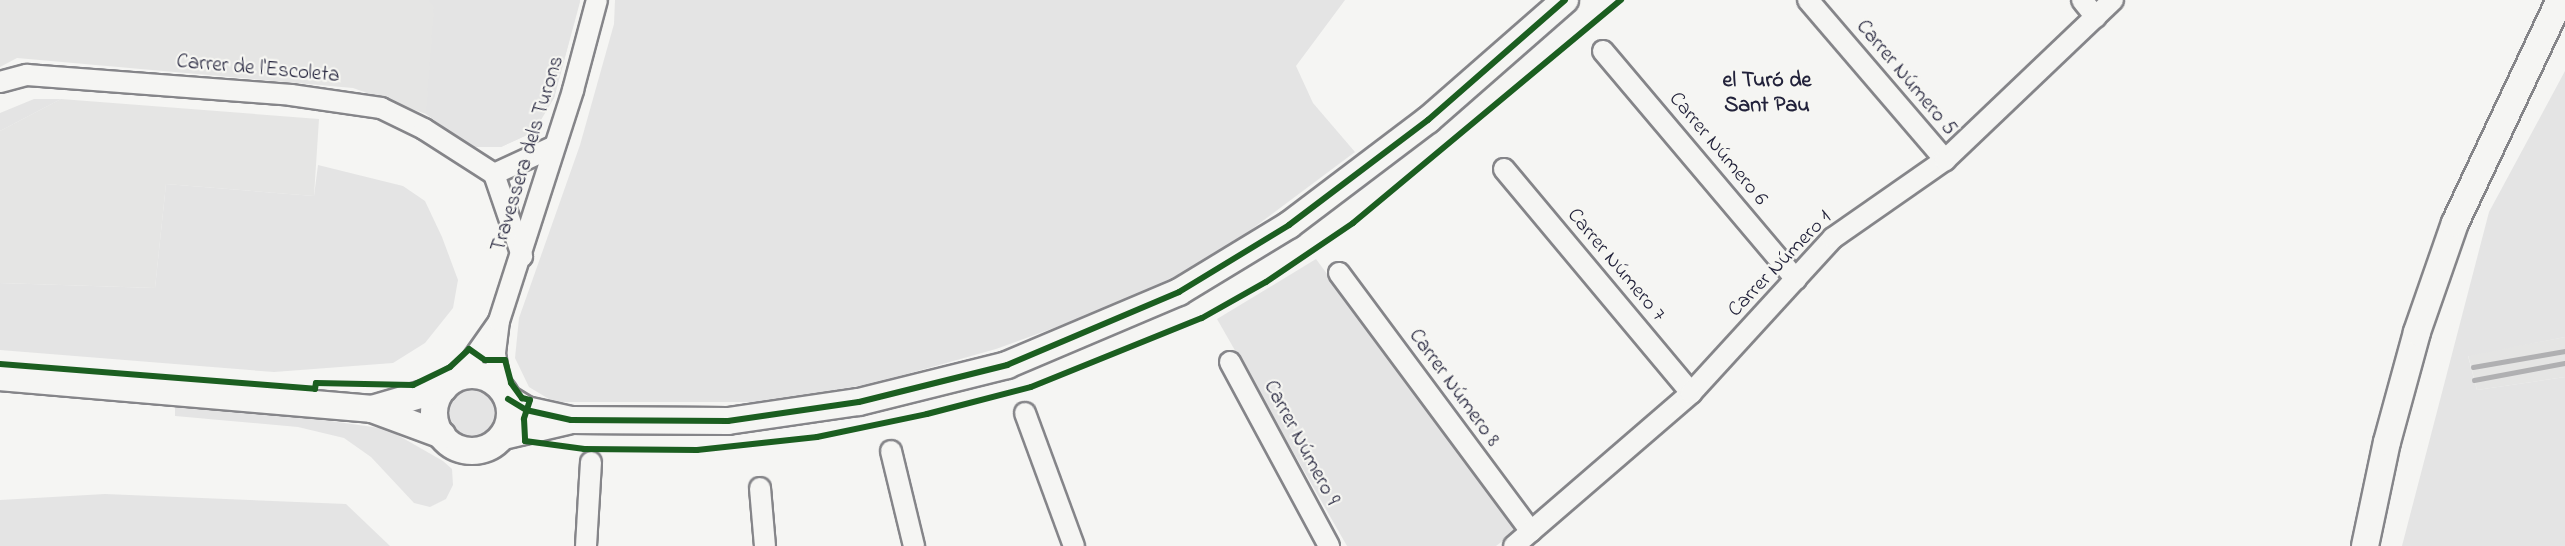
<!DOCTYPE html>
<html>
<head>
<meta charset="utf-8">
<style>
  body { margin:0 }
  #map { position:relative; width:2565px; height:546px; overflow:hidden; background:#f5f5f3; font-family:"Indie Flower",sans-serif }
  div>[style] { position:absolute }
  [style*='--x'] { left:calc(var(--x)*1px); top:calc(var(--y)*1px); width:calc(var(--w)*1px); rotate:calc(var(--a)*1deg) }
  .built>* { inset:0; background:#e5e5e4 }
  .green>* { inset:0; background:#e4e4e4 }
  .round { border-radius:50% }
  .roads { filter:drop-shadow(2px 0 #858589) drop-shadow(-2px 0 #858589) drop-shadow(0 2px #858589) drop-shadow(0 -2px #858589) }
  .minor>* { height:20px; margin:-10px; padding:0 10px; transform-origin:10px; border-radius:10px; background:#f5f5f3 }
  .tertiary>* { height:26px; margin:-13px; padding:0 13px; transform-origin:13px; border-radius:13px; background:#f5f5f3 }
  .tertiary>.ring { margin:-13px; padding:0; box-sizing:content-box; background:none; border:26px solid #f5f5f3; border-radius:50% }
  .rail>* { height:4.5px; margin:-2.25px; padding:0 2.25px; transform-origin:2.25px; border-radius:2.25px; background:#b0b0b2 }
  .cycleway>* { height:6px; margin:-3px; padding:0 3px; transform-origin:3px; border-radius:3px; background:#1b5e20 }
  span { translate:-50% -50%; white-space:nowrap; text-align:center; line-height:1.15; -webkit-text-stroke:4.5px #f6f6f2; paint-order:stroke }
  .street-label { font-size:21px; color:#22223b }
  .neighbourhood-label { font-size:22px; color:#22223b; font-weight:700 }
</style>
</head>
<body>
<div id="map">
  <div class="built">
    <div style="clip-path:polygon(0 0,580px 0,580px 2px,554px 98px,541px 120px,527px 135px,501px 147px,472px 147px,426px 114px,353px 88px,17px 58px,0 67px)"></div>
    <div style="clip-path:polygon(61px 99px,319px 119px,314px 196px,166px 184px,155px 288px,0 283px,0 131px)"></div>
    <div style="clip-path:polygon(2565px 337px,2565px 377px,2477px 390px,2468px 355px)"></div>
  </div>
  <div class="green">
    <div style="clip-path:polygon(429px 0,580px 0,554px 98px,527px 135px,501px 147px,472px 147px,426px 114px,434px 8px)"></div>
    <div style="clip-path:polygon(615px 0,1345px 0,1296px 66px,1313px 103px,1355px 152px,1212px 259px,1106px 309px,996px 349px,875px 383px,766px 402px,554px 402px,529px 387px,515px 358px,519px 318px,580px 145px,614px 24px)"></div>
    <div style="clip-path:polygon(2565px 71px,2565px 337px,2468px 356px,2477px 390px,2565px 377px,2565px 546px,2402px 546px,2489px 212px)"></div>
    <div style="clip-path:polygon(34px 99px,61px 99px,0 131px,0 113px)"></div>
    <div style="clip-path:polygon(318px 165px,403px 186px,425px 201px,442px 237px,458px 280px,453px 308px,425px 343px,393px 363px,274px 372px,0 350px,0 283px,155px 288px,166px 184px,314px 196px)"></div>
    <div style="clip-path:polygon(1316px 259px,1517px 530px,1496px 546px,1347px 546px,1217px 319px)"></div>
    <div class="round" style="left:447px;top:387px;width:50px;height:50px"></div>
    <div style="clip-path:polygon(175px 407px,302px 417px,387px 429px,443px 461px,452px 469px,453px 485px,446px 499px,430px 507px,414px 503px,371px 457px,344px 438px,298px 427px,175px 416px)"></div>
    <div style="clip-path:polygon(105px 494px,346px 504px,390px 546px,0 546px,0 500px)"></div>
  </div>
  <div class="roads">
    <div class="minor">
      <div style="--x:1808;--y:0;--w:211;--a:49.4"></div>
      <div style="--x:2082;--y:0;--w:22;--a:51"></div>
      <div style="--x:1603;--y:51;--w:299;--a:49.8"></div>
      <div style="--x:0;--y:82;--w:28;--a:-15"></div>
      <div style="--x:27;--y:75;--w:265;--a:4.3"></div>
      <div style="--x:291;--y:95;--w:91;--a:8.2"></div>
      <div style="--x:381;--y:108;--w:48;--a:26"></div>
      <div style="--x:424;--y:129;--w:83;--a:32.7"></div>
      <div style="--x:494;--y:174;--w:87;--a:71.1"></div>
      <div style="--x:1504;--y:169;--w:292;--a:50.1"></div>
      <div style="--x:494;--y:174;--w:65;--a:-24.6"></div>
      <div style="--x:1339;--y:273;--w:322;--a:53.4"></div>
      <div style="--x:1230;--y:362;--w:209;--a:61.7"></div>
      <div style="--x:460;--y:377;--w:66;--a:-54.9"></div>
      <div style="--x:501;--y:388;--w:36;--a:-100"></div>
      <div style="--x:495;--y:353;--w:32;--a:-83"></div>
      <div style="--x:499;--y:321;--w:243;--a:-72.2"></div>
      <div style="--x:573;--y:90;--w:93;--a:-75.1"></div>
      <div style="--x:1025;--y:413;--w:142;--a:69.8"></div>
      <div style="--x:891;--y:451;--w:98;--a:76.4"></div>
      <div style="--x:760;--y:488;--w:58;--a:85.1"></div>
      <div style="--x:586;--y:546;--w:84;--a:-86.6"></div>
      <div style="--x:1514;--y:546;--w:234;--a:-40.8"></div>
      <div style="--x:1691;--y:393;--w:210;--a:-47.5"></div>
      <div style="--x:1833;--y:238;--w:136;--a:-34.9"></div>
      <div style="--x:1945;--y:160;--w:232;--a:-43.6"></div>
    </div>
    <div class="tertiary">
      <div class="ring" style="left:434px;top:375px;width:50px;height:50px"></div>
      <div style="--x:0;--y:377;--w:373;--a:4.9"></div>
      <div style="--x:372;--y:409;--w:75;--a:20.4"></div>
      <div style="--x:508;--y:399;--w:21;--a:31"></div>
      <div style="--x:526;--y:410;--w:46;--a:12.5"></div>
      <div style="--x:571;--y:420;--w:157;--a:0.4"></div>
      <div style="--x:728;--y:421;--w:132;--a:-8.3"></div>
      <div style="--x:859;--y:402;--w:153;--a:-14"></div>
      <div style="--x:1007;--y:365;--w:187;--a:-23"></div>
      <div style="--x:1179;--y:292;--w:129;--a:-31.3"></div>
      <div style="--x:1289;--y:225;--w:174;--a:-37.1"></div>
      <div style="--x:1428;--y:120;--w:182;--a:-41.2"></div>
      <div style="--x:372;--y:409;--w:75;--a:-16.3"></div>
      <div style="--x:503;--y:436;--w:67;--a:-13"></div>
      <div style="--x:2365;--y:546;--w:106;--a:-78.1"></div>
      <div style="--x:2387;--y:442;--w:114;--a:-74.7"></div>
      <div style="--x:2417;--y:332;--w:115;--a:-70.8"></div>
      <div style="--x:2455;--y:223;--w:246;--a:-64.8"></div>
    </div>
  </div>
  <div class="rail">
    <div style="--x:2473;--y:367;--w:93;--a:-9.9"></div>
    <div style="--x:2474;--y:380;--w:93;--a:-10.6"></div>
  </div>
  <div class="cycleway">
    <div style="--x:0;--y:364;--w:316;--a:4.5"></div>
    <div style="--x:315;--y:389;--w:6;--a:-81"></div>
    <div style="--x:316;--y:383;--w:97;--a:1.2"></div>
    <div style="--x:413;--y:385;--w:41;--a:-25.9"></div>
    <div style="--x:450;--y:367;--w:26;--a:-43"></div>
    <div style="--x:469;--y:349;--w:19;--a:35"></div>
    <div style="--x:485;--y:360;--w:20;--a:0"></div>
    <div style="--x:505;--y:360;--w:24;--a:75"></div>
    <div style="--x:511;--y:383;--w:19;--a:54"></div>
    <div style="--x:522;--y:398;--w:8;--a:14"></div>
    <div style="--x:530;--y:400;--w:20;--a:108"></div>
    <div style="--x:524;--y:419;--w:22;--a:87"></div>
    <div style="--x:525;--y:441;--w:60;--a:7.7"></div>
    <div style="--x:584;--y:449;--w:113;--a:0.5"></div>
    <div style="--x:697;--y:450;--w:121;--a:-6.2"></div>
    <div style="--x:817;--y:437;--w:112;--a:-11.8"></div>
    <div style="--x:927;--y:414;--w:107;--a:-14.6"></div>
    <div style="--x:1031;--y:387;--w:184;--a:-22"></div>
    <div style="--x:1202;--y:318;--w:73;--a:-29.4"></div>
    <div style="--x:1266;--y:282;--w:105;--a:-34.1"></div>
    <div style="--x:1353;--y:223;--w:349;--a:-39.8"></div>
    <div style="--x:508;--y:399;--w:21;--a:31"></div>
    <div style="--x:526;--y:410;--w:46;--a:12.5"></div>
    <div style="--x:571;--y:420;--w:157;--a:0.4"></div>
    <div style="--x:728;--y:421;--w:132;--a:-8.3"></div>
    <div style="--x:859;--y:402;--w:153;--a:-14"></div>
    <div style="--x:1007;--y:365;--w:187;--a:-23"></div>
    <div style="--x:1179;--y:292;--w:129;--a:-31.3"></div>
    <div style="--x:1289;--y:225;--w:174;--a:-37.1"></div>
    <div style="--x:1428;--y:120;--w:182;--a:-41.2"></div>
  </div>
  <div class="street-label">
    <span style="left:258px;top:69px;rotate:5deg">Carrer de l'Escoleta</span>
    <span style="left:1906px;top:78px;rotate:50deg">Carrer Número 5</span>
    <span style="left:1718px;top:149px;rotate:50deg">Carrer Número 6</span>
    <span style="left:528px;top:154px;rotate:-73deg">Travessera dels Turons</span>
    <span style="left:1780px;top:264px;rotate:-46deg">Carrer Número 1</span>
    <span style="left:1616px;top:265px;rotate:50deg">Carrer Número 7</span>
    <span style="left:1454px;top:388px;rotate:54deg">Carrer Número 8</span>
    <span style="left:1301px;top:443px;rotate:62deg">Carrer Número 9</span>
  </div>
  <div class="neighbourhood-label">
    <span style="left:1767px;top:94px">el Turó de<br>Sant Pau</span>
  </div>
</div>
</body>
</html>
